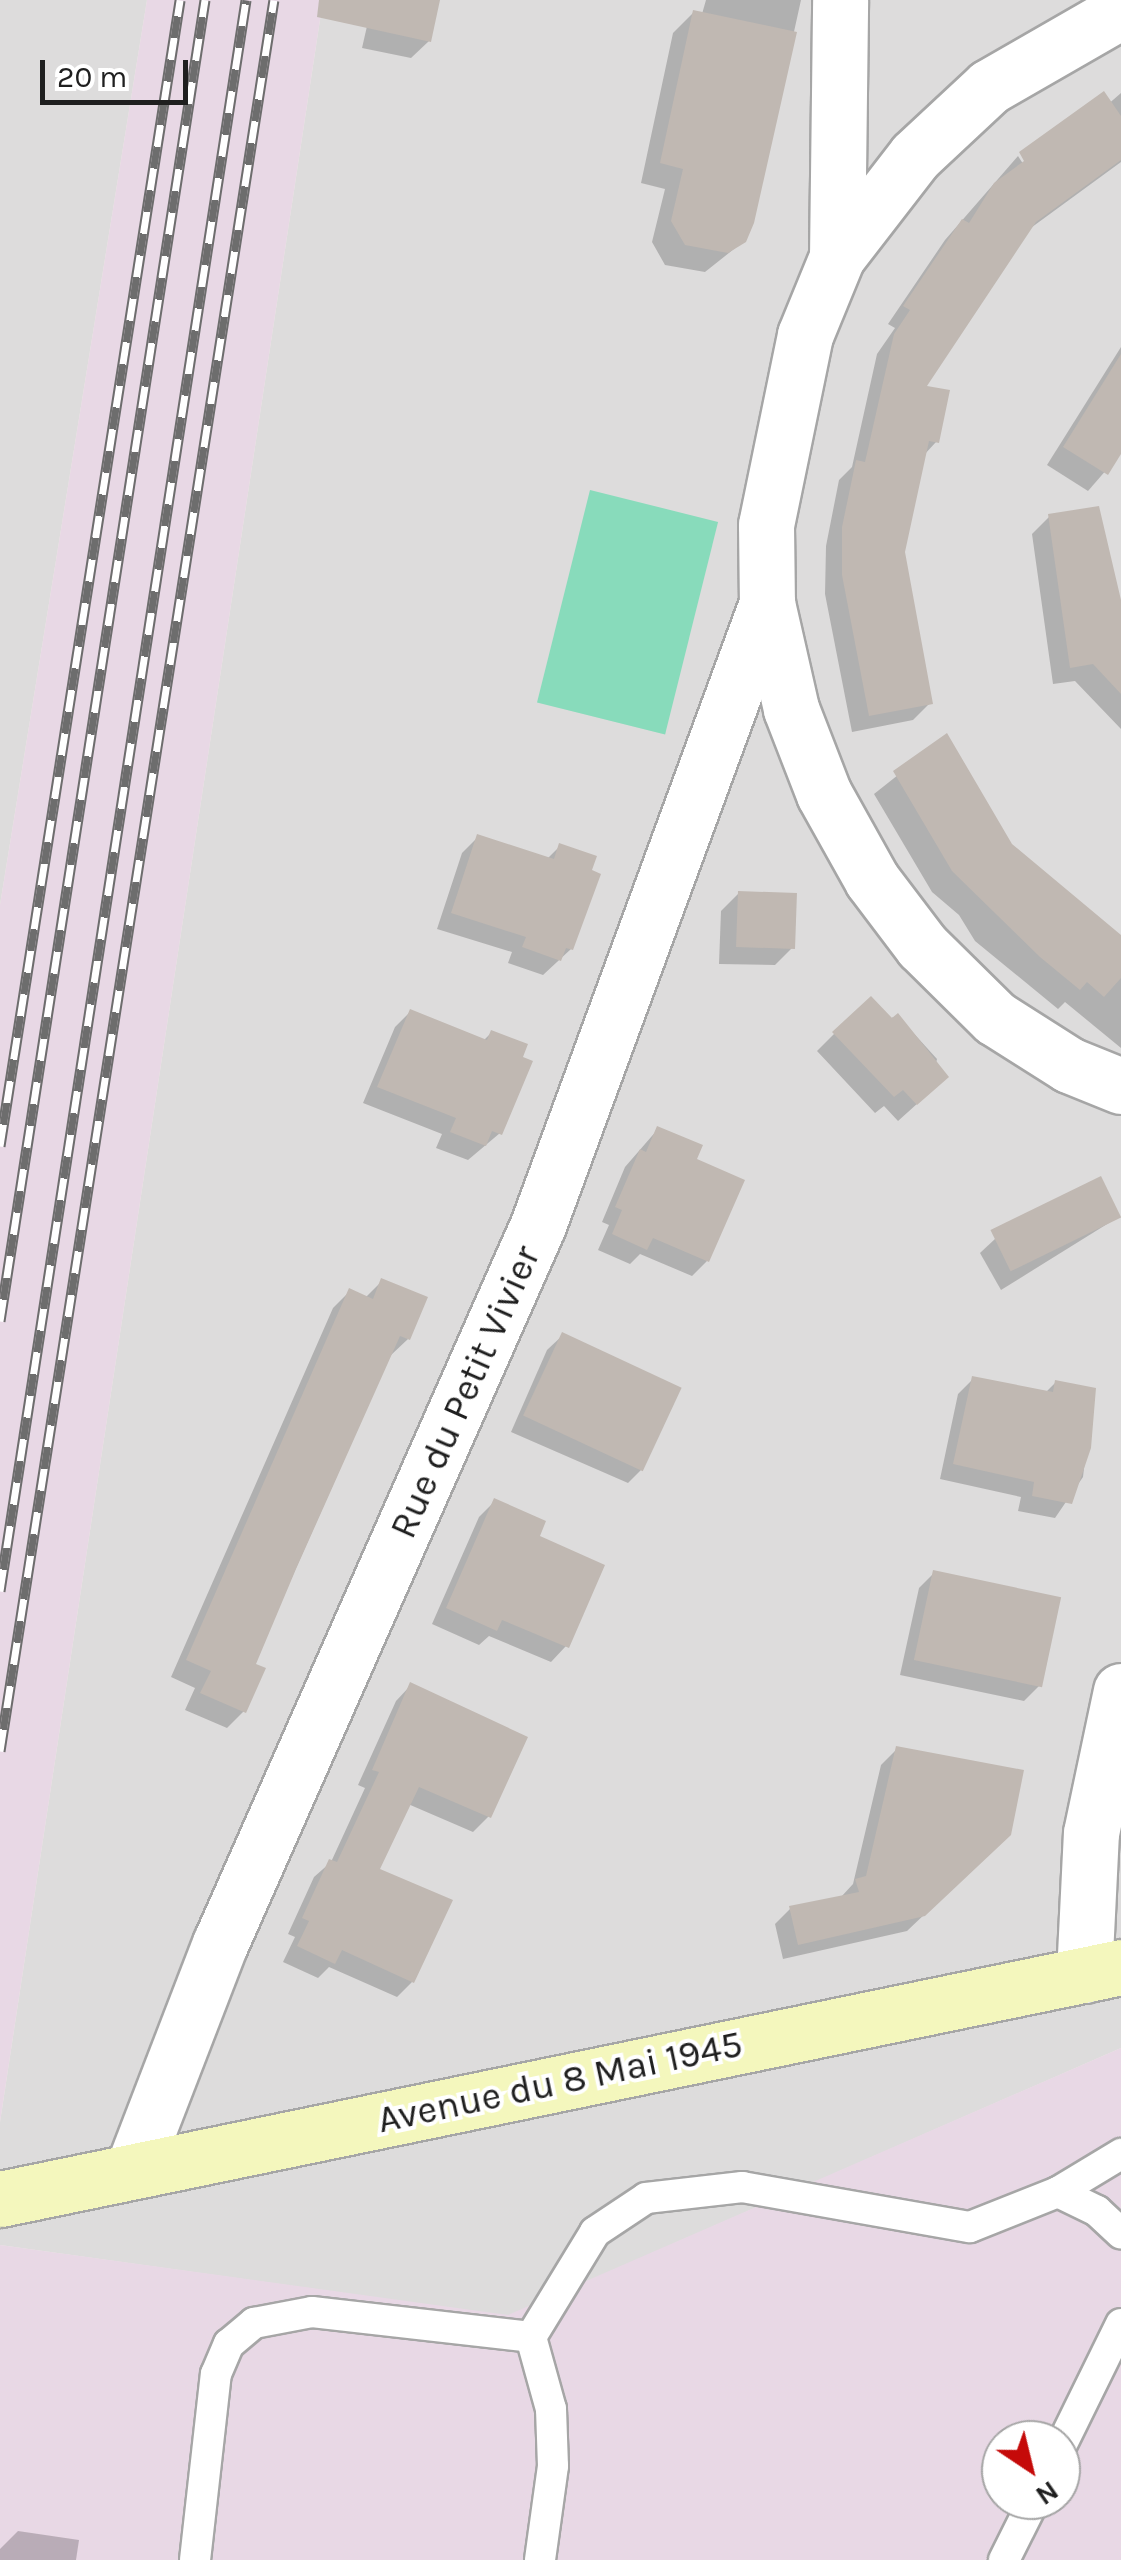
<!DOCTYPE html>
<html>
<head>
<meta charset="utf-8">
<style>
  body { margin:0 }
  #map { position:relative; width:1121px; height:2560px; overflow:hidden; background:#efece6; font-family:Karla,sans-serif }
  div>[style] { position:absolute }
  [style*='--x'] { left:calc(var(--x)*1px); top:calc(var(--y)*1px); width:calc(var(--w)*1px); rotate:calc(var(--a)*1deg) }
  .residential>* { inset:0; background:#dddcdc }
  .industrial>* { inset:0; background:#e8d8e5 }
  .pitch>* { inset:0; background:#88dbbb; transform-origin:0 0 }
  .shadow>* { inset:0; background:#0003 }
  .building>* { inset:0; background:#c0b8b2; transform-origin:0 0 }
  .roads { filter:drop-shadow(2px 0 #a6a6a6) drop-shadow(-2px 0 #a6a6a6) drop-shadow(0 2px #a6a6a6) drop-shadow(0 -2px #a6a6a6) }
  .service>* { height:30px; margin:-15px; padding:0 15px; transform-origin:15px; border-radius:15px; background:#fff }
  .minor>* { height:55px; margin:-27.5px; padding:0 27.5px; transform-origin:27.5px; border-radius:27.5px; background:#fff }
  .secondary>* { height:55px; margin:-27.5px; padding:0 27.5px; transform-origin:27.5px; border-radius:27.5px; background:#f4f7bd }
  .rail>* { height:11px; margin-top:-5.5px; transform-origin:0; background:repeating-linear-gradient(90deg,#fff 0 22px,#6d6d6d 0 44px); box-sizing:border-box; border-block:2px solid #6d6d6d }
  span { translate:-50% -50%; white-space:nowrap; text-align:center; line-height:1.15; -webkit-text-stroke:8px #fff; paint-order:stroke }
  .street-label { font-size:38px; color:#1f1f1f }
  .north { position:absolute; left:981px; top:2420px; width:100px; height:100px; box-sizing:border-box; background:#fff; border:2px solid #a5a5a5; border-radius:50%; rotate:145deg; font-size:28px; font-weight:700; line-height:40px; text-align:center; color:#1f1f1f }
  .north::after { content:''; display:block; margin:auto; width:35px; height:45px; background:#c50a09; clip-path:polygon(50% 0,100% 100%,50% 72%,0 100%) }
  .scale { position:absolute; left:40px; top:60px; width:148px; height:45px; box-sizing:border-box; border:5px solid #1f1f1f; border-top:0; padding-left:12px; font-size:30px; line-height:35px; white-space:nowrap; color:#1f1f1f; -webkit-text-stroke:8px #fff; paint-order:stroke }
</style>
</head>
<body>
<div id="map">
  <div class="residential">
    <div style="clip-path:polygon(0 0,147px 0,0 905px)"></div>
    <div style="clip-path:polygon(323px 0,1121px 0,1121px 2048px,508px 2316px,0 2245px,0 2122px)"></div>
  </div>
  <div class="industrial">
    <div style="clip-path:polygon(147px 0,323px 0,0 2122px,0 905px)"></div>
    <div style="clip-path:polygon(evenodd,1121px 2048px,1121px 2560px,0 2560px,0 2245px,508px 2315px,1121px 2048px,1001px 2440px,1061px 2440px,1061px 2500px,1001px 2500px,1001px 2440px)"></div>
  </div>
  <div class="pitch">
    <div style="left:590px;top:490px;width:132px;height:219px;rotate:14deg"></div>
  </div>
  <div class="shadow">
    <div style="clip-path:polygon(373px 0,438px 0,429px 41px,411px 58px,362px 48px)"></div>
    <div style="clip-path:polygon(706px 0,801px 0,752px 222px,744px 241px,705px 272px,665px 265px,652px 242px,665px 189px,641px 183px,673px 33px,694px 12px,702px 14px)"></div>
    <div style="clip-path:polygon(1121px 93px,1121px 162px,1028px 230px,923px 388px,936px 442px,924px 455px,902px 552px,930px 703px,913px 720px,852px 732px,825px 594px,826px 546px,839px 480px,852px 467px,877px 354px,895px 328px,888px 324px,945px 240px,1018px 156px,1029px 173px)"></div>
    <div style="clip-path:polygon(1121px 347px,1121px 453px,1088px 491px,1047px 465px)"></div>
    <div style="clip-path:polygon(1050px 516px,1121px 618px,1121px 729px,1075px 681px,1053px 684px,1032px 534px)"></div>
    <div style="clip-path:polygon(946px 737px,1011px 846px,1121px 938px,1121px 1048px,1065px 1002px,1058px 1009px,975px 941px,959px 915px,932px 892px,874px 794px)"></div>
    <div style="clip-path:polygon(478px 837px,547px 859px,560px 846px,571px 949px,543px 975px,508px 963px,512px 952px,437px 929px,462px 853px)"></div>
    <div style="clip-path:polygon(739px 893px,792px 948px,775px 965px,719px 964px,721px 911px)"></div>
    <div style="clip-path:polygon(410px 1012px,483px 1041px,492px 1032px,500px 1133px,468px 1160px,436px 1148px,442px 1134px,363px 1103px,395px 1027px)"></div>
    <div style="clip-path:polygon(898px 1016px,937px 1059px,928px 1094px,898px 1121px,884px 1106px,875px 1113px,817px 1051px,834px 1034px)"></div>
    <div style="clip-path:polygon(658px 1129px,694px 1160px,707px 1261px,692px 1276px,640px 1254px,630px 1264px,598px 1250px,609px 1225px,602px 1222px,625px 1167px)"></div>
    <div style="clip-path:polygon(1120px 1216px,1001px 1290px,980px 1253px,996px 1238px)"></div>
    <div style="clip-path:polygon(382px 1281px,408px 1339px,390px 1356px,253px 1665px,244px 1711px,227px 1728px,185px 1710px,195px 1688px,171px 1677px,333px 1308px,350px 1291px,365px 1298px)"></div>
    <div style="clip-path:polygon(563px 1335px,643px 1468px,628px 1483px,511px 1432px,547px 1350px)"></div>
    <div style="clip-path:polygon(973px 1379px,1045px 1393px,1056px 1382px,1093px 1390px,1083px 1477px,1055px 1518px,1018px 1511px,1021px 1497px,940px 1479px,958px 1394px)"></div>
    <div style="clip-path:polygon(495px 1501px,537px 1537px,566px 1646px,551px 1662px,489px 1636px,479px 1645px,432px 1624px,479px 1517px)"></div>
    <div style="clip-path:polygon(934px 1573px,1040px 1685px,1024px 1701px,900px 1675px,919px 1588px)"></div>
    <div style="clip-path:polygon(411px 1685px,489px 1816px,473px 1832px,408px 1804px,377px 1871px,412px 1982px,397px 1997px,329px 1967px,318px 1978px,283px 1962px,295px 1937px,288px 1934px,314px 1877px,331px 1862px,365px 1788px,358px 1785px,396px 1701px)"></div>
    <div style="clip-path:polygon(897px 1749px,1009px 1834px,907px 1931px,783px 1959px,775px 1924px,791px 1908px,841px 1897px,853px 1884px,881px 1765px)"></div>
    <div style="clip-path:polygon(18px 2531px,79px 2540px,76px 2560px,0 2560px,0 2549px)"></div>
  </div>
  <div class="building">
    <div style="clip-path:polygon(319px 0,440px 0,431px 42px,317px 17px)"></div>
    <div style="clip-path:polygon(693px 10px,797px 32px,754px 223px,746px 242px,728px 253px,685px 245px,671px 221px,683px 169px,660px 163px)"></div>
    <div style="clip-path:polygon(1104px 91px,1121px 116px,1121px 160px,1036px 222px,927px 386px,950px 390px,939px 443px,929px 441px,905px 552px,933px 704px,869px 716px,842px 575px,842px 527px,856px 460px,865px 462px,894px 334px,910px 310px,903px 306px,962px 219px,969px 223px,994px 183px,1024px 161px,1019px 152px)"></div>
    <div style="clip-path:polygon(1121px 354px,1121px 454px,1108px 475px,1063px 447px)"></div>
    <div style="clip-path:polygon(1099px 506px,1121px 600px,1121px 694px,1093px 664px,1070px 668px,1048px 514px)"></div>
    <div style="clip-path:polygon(947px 733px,1012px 844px,1121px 935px,1121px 978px,1104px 997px,1087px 982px,1080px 990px,1040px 957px,952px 871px,893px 771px)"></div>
    <div style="clip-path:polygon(477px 834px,554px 859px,559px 843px,597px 856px,592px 870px,601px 874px,573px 950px,566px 948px,561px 961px,522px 947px,526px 937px,451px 913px)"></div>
    <div style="left:738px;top:891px;width:59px;height:56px;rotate:2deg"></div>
    <div style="clip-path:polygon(871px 996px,892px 1018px,898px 1013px,949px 1077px,917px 1105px,903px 1090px,894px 1097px,832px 1032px)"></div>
    <div style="clip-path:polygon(410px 1009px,487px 1040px,491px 1030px,528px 1044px,523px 1057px,533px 1061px,502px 1135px,492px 1131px,486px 1146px,450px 1132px,456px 1118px,377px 1087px)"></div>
    <div style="clip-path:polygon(657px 1126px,703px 1145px,697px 1159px,745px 1180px,709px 1262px,653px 1238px,647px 1250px,612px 1234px,622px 1210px,615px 1207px,640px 1149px,646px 1152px)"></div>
    <div style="left:1101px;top:1176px;width:46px;height:123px;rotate:64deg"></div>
    <div style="clip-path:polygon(381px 1278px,428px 1297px,410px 1340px,400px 1336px,296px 1569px,256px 1664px,266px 1668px,246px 1713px,200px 1693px,211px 1671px,186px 1660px,349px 1288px,373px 1299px)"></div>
    <div style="left:562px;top:1332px;width:132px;height:92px;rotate:25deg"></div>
    <div style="clip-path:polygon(972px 1376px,1053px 1392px,1055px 1380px,1096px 1388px,1091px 1448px,1072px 1504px,1032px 1496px,1034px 1482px,953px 1464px)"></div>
    <div style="clip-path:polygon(494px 1498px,546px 1521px,540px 1536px,605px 1565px,569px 1648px,502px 1620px,497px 1631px,446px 1608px)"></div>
    <div style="left:933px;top:1570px;width:131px;height:92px;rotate:12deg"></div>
    <div style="clip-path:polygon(410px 1682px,528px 1737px,491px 1818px,419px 1787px,380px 1869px,453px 1900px,414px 1983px,342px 1950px,335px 1964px,297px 1946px,309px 1921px,302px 1918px,329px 1859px,337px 1862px,379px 1772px,372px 1770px)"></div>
    <div style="clip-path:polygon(896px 1746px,1024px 1770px,1011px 1835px,925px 1916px,798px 1945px,789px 1906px,859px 1892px,855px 1879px,866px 1876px)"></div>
  </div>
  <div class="roads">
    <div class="service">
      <div style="--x:1058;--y:2192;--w:43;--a:26"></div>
      <div style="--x:1097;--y:2211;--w:33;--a:43"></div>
      <div style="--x:531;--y:2337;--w:123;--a:-58.6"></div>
      <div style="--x:595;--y:2232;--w:61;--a:-33.7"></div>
      <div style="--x:646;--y:2198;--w:97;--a:-6.5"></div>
      <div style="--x:742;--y:2187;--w:231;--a:10"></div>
      <div style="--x:970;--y:2227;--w:95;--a:-21.7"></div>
      <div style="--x:1058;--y:2192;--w:74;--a:-31.1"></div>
      <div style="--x:1061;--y:2446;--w:136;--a:-63.8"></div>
      <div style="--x:195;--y:2560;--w:187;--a:-83.6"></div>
      <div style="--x:216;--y:2374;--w:33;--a:-67"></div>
      <div style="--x:229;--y:2344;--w:33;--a:-40"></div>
      <div style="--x:254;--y:2323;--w:59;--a:-10.7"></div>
      <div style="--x:312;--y:2312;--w:220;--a:6.5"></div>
      <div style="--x:531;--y:2337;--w:75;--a:74.5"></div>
      <div style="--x:551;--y:2409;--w:57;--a:88"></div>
      <div style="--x:553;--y:2466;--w:95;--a:97.9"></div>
      <div style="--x:1004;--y:2560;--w:67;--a:-63.4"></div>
    </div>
    <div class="minor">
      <div style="--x:1121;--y:11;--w:152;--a:150.1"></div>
      <div style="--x:989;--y:87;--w:101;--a:137"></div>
      <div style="--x:915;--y:156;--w:128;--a:127.7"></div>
      <div style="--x:837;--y:257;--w:84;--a:112.3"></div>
      <div style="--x:805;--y:335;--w:194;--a:101.6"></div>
      <div style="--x:766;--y:525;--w:78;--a:89.3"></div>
      <div style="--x:767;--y:603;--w:109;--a:77.2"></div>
      <div style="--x:791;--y:709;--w:91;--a:68.8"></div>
      <div style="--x:824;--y:794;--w:98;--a:60.8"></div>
      <div style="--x:872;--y:880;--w:83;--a:52.9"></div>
      <div style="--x:922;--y:946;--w:103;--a:44.6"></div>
      <div style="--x:995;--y:1018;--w:88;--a:32.4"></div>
      <div style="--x:1069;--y:1065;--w:56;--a:22"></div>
      <div style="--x:837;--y:257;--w:257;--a:-89.3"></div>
      <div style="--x:1084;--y:1975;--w:142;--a:-87.2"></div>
      <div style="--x:1091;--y:1833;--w:145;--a:-78.1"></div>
      <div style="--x:133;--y:2169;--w:241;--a:-68.9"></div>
      <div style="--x:220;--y:1944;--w:786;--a:-66.14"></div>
      <div style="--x:538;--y:1225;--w:663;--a:-69.79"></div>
    </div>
    <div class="secondary">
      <div style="--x:0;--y:2199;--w:1145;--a:-11.69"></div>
    </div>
  </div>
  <div class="rail">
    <div style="--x:0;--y:1146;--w:1160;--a:-81.07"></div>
    <div style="--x:0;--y:1321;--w:1337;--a:-81.18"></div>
    <div style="--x:0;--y:1591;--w:1610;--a:-81.21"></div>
    <div style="--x:0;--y:1751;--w:1772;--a:-81.11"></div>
  </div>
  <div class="street-label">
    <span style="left:465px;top:1392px;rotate:-66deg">Rue du Petit Vivier</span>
    <span style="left:560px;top:2082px;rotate:-12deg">Avenue du 8 Mai 1945</span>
  </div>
  <div class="north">N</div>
  <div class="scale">20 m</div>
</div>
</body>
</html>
